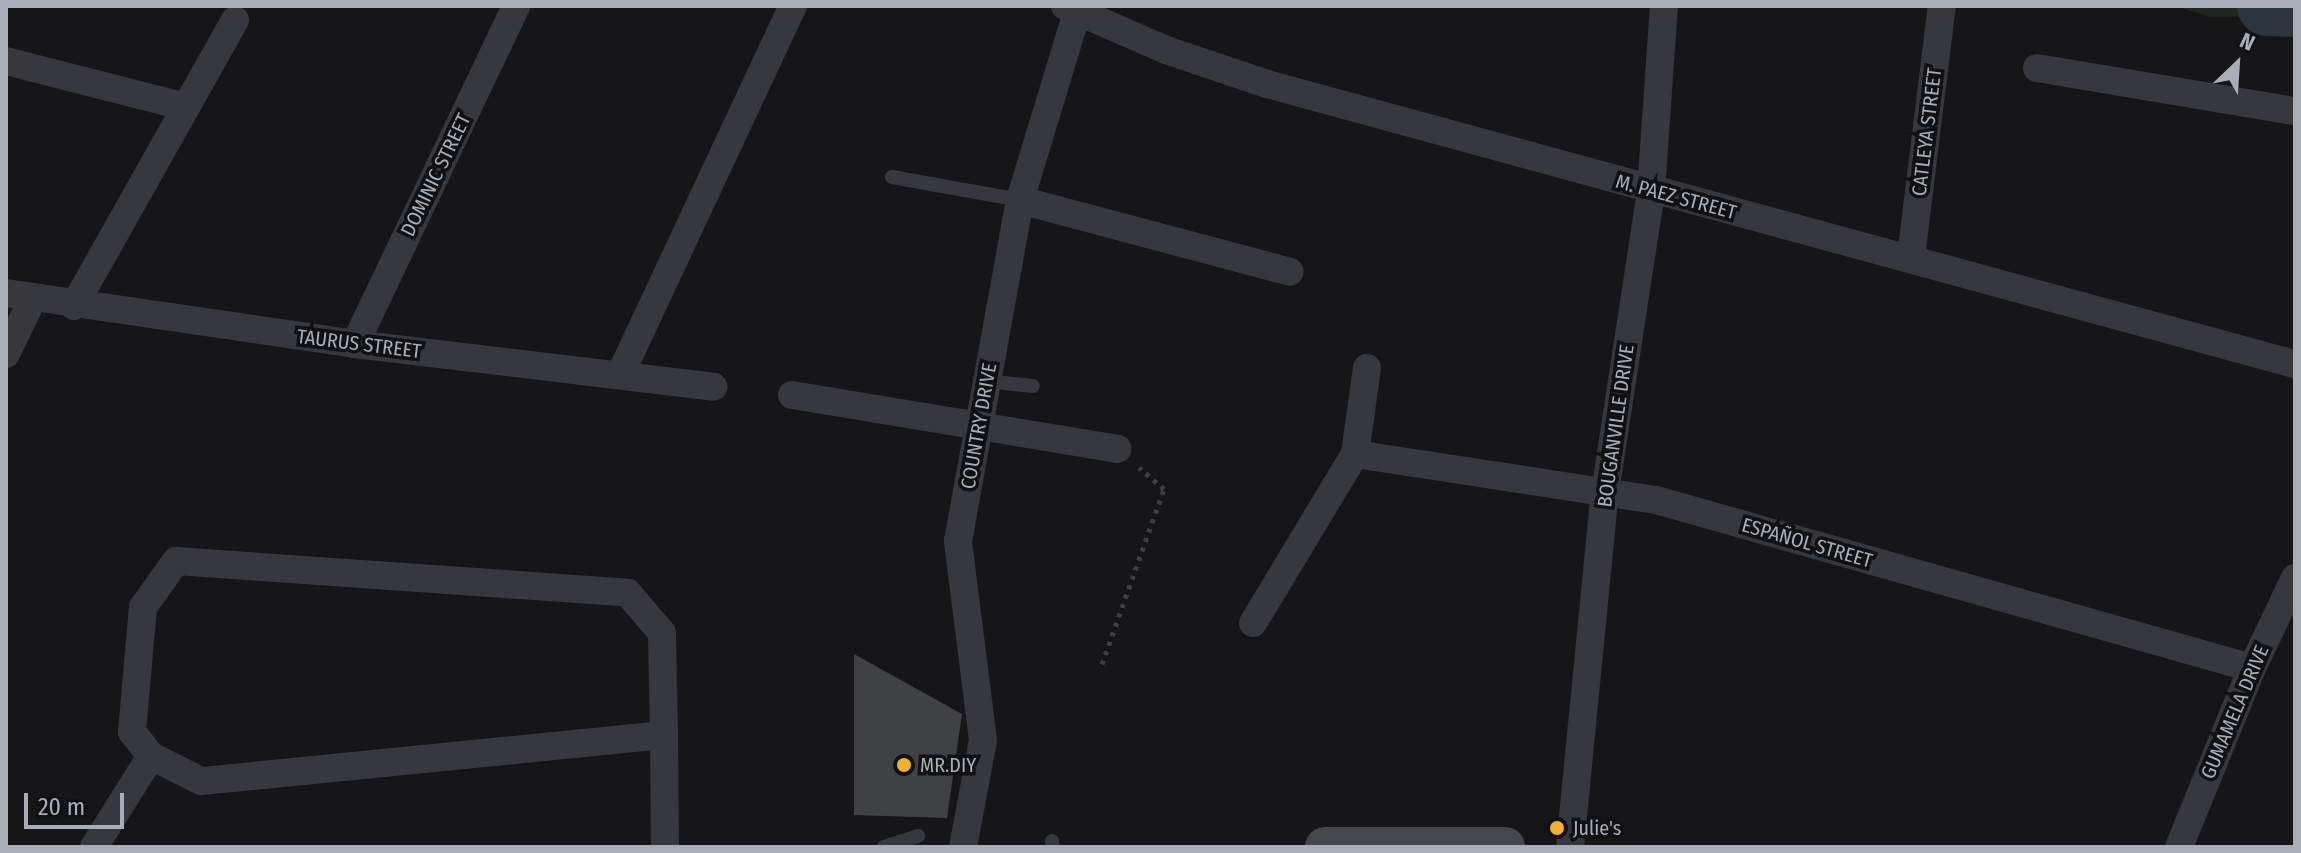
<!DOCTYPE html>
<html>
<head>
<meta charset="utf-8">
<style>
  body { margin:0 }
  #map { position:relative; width:2301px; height:853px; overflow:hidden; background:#161618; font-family:"Fira Sans Condensed",sans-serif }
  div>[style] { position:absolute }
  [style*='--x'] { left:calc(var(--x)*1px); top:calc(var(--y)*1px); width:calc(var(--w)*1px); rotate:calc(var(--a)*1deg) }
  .green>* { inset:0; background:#1e261f }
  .river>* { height:60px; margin:-30px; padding:0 30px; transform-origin:30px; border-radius:30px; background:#2c353c }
  .building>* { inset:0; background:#404145 }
  .path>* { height:5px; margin-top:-2.5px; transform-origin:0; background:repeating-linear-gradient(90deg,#3d3f44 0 4px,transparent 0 10px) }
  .lane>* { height:14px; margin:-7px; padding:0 7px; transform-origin:7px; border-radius:7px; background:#37383d }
  .street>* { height:28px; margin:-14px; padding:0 14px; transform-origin:14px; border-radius:14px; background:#37383d }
  .secondary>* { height:40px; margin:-20px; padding:0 20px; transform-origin:20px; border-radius:20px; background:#45474d }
  .dots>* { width:22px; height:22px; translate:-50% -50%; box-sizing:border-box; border:4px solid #111113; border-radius:50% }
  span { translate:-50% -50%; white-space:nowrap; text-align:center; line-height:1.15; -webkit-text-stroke:7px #111113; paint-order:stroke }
  .street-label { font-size:20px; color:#a8adb8 }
  .poi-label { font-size:20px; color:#a8adb8 }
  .left { translate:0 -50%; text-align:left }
  .frame { position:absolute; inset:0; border:8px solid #a8adb8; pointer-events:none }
  .north { position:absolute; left:2197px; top:24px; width:80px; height:80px; -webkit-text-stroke:6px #111113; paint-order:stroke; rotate:25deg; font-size:22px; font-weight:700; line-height:32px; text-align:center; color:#a8adb8 }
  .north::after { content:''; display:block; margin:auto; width:28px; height:36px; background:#a8adb8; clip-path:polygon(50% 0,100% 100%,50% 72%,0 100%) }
  .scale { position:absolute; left:24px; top:793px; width:100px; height:36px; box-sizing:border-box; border:4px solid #a8adb8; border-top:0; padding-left:10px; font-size:24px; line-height:28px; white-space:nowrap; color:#a8adb8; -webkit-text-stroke:6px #111113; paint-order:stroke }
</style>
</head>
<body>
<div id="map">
  <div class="green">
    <div style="clip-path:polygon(2175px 6px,2295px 6px,2295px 16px,2211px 17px)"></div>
  </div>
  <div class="river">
    <div style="--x:2267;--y:6;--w:28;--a:2"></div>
  </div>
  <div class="building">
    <div style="clip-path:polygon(854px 654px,962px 714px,947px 818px,854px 815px)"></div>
  </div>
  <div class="path">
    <div style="--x:1102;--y:664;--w:186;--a:-70.5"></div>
    <div style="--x:1164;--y:489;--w:33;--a:-139"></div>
  </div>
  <div class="lane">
    <div style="--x:892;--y:177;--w:130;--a:10.2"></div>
    <div style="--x:986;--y:381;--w:47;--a:6.1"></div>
    <div style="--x:1052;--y:841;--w:6;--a:81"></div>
    <div style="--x:884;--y:847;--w:36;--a:-18"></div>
  </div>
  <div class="street">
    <div style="--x:1065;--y:6;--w:110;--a:23.5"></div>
    <div style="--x:1166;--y:50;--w:107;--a:18.6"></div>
    <div style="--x:1267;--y:84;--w:1065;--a:15.24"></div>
    <div style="--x:6;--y:61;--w:186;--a:14.3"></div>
    <div style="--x:2037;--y:68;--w:262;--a:9.5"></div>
    <div style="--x:1020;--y:200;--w:279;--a:14.9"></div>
    <div style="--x:1911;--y:257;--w:253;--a:-83"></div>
    <div style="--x:6;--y:293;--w:353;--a:8.3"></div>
    <div style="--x:355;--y:344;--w:361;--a:6.8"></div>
    <div style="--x:74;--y:306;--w:328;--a:-60.6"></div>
    <div style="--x:355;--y:344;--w:374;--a:-64.5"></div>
    <div style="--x:6;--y:354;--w:62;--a:-64.3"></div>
    <div style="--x:620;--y:375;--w:408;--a:-64.9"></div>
    <div style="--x:792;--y:395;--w:330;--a:9.4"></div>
    <div style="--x:1355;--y:454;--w:304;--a:8.7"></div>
    <div style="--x:1656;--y:500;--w:619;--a:15.74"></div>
    <div style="--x:1253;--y:623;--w:197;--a:-58.9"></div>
    <div style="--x:1355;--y:454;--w:87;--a:-82.1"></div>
    <div style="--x:664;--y:735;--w:465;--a:174.3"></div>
    <div style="--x:201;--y:781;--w:56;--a:-153.4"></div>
    <div style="--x:151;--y:756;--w:31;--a:-128"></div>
    <div style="--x:132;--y:732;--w:125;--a:-85"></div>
    <div style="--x:143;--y:607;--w:57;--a:-54.3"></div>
    <div style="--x:176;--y:561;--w:453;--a:4"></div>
    <div style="--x:628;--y:593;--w:52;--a:49.6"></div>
    <div style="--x:662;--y:633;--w:102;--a:88.9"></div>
    <div style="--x:664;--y:735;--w:112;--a:89.5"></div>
    <div style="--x:94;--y:847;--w:107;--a:-57.9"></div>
    <div style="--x:963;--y:847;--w:109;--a:-79.4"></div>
    <div style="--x:983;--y:740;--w:201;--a:-97.2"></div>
    <div style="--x:958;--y:541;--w:347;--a:-79.7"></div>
    <div style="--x:1020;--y:200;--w:196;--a:-73.1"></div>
    <div style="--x:1570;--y:847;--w:357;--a:-84.4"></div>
    <div style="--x:1605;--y:492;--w:304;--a:-81.3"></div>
    <div style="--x:1651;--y:191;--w:185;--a:-86"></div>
    <div style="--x:2179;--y:847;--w:193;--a:-67.8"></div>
    <div style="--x:2252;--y:668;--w:100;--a:-64.5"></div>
  </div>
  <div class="secondary">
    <div style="--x:1325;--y:847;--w:180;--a:0"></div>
  </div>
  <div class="dots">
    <div style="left:904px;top:765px;background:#f2b134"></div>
    <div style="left:1557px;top:828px;background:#f2b134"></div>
  </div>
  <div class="street-label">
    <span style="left:1927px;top:132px;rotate:-83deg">CATLEYA STREET</span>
    <span style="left:436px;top:175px;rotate:-64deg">DOMINIC STREET</span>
    <span style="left:1676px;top:197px;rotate:15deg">M. PAEZ STREET</span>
    <span style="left:359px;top:344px;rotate:7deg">TAURUS STREET</span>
    <span style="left:979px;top:426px;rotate:-80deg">COUNTRY DRIVE</span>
    <span style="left:1616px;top:426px;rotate:-82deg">BOUGANVILLE DRIVE</span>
    <span style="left:1807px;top:543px;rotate:16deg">ESPAÑOL STREET</span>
    <span style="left:2235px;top:712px;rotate:-67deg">GUMAMELA DRIVE</span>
  </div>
  <div class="poi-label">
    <span class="left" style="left:920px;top:765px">MR.DIY</span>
    <span class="left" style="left:1573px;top:828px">Julie's</span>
  </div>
  <div class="frame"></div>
  <div class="north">N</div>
  <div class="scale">20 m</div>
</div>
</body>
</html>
